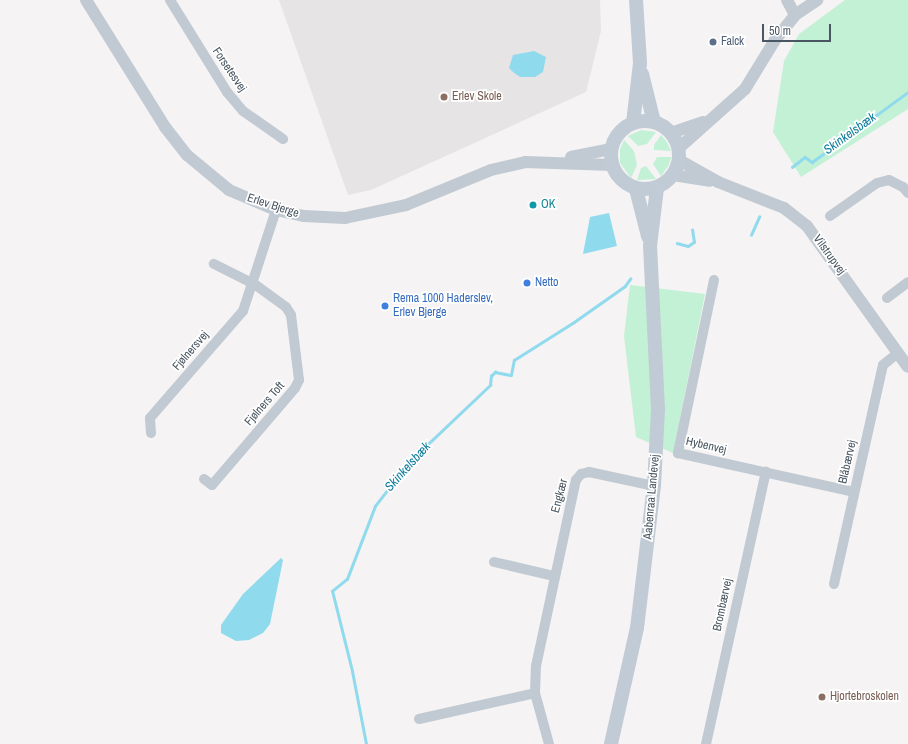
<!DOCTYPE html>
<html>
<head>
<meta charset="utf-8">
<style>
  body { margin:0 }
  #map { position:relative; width:908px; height:744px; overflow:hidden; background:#f5f3f3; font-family:"Archivo Narrow",sans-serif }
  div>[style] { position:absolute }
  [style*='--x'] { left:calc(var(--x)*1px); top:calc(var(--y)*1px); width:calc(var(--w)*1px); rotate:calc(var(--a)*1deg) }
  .education>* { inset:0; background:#e6e4e5 }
  .green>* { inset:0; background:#c3f1d5 }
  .water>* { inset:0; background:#90daee }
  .stream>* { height:2.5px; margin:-1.25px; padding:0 1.25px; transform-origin:1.25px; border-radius:1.25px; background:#90daee }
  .minor>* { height:10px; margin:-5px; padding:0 5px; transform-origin:5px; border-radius:5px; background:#c1cad2 }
  .tertiary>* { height:12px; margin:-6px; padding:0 6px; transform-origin:6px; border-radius:6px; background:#c1cad2 }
  .secondary>* { height:14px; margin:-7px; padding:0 7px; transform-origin:7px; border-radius:7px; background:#c1cbd6 }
  .secondary>.ring { margin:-7px; padding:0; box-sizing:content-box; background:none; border:14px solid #c1cbd6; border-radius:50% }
  .dots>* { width:11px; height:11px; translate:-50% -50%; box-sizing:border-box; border:2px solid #fff; border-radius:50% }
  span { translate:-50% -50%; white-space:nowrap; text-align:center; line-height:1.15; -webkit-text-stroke:3.5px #fff; paint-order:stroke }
  .service-label { font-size:12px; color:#4e5e75 }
  .left { translate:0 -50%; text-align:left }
  .street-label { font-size:12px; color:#4a5661 }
  .education-label { font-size:12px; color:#785e54 }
  .culture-label { font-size:12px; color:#0d838f }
  .shop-label { font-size:12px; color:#366cbe }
  .water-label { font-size:13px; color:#0c7c9b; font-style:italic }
  .scale { position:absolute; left:762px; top:24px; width:69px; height:18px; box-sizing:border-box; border:2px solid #4a5661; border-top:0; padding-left:5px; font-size:12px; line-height:14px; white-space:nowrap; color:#4a5661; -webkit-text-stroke:3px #fff; paint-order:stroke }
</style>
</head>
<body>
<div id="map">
  <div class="education">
    <div style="clip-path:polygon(279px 0,600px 0,601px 31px,586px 92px,371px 190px,348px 195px)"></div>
  </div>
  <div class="green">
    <div style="clip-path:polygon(845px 0,908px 0,908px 109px,801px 177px,773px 132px,784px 61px,799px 34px)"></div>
    <div style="clip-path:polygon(641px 130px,656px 132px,647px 144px,638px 146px,628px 136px)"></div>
    <div style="clip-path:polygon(661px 135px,667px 142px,671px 151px,654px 150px,654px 145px)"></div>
    <div style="clip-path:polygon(624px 140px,634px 151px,637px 165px,631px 178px,620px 163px,620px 149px)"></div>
    <div style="clip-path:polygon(657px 157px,671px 157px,669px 165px,661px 176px,653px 164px)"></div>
    <div style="clip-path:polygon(646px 166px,656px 179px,637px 180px,641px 168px)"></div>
    <div style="clip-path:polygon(630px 285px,705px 294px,673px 453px,636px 437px,624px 336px)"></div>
  </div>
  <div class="water">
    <div style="clip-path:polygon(534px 51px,546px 57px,543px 72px,535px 77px,520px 77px,513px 72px,509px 68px,513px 55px)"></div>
    <div style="clip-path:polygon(609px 213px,617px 246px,583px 254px,590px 217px)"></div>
    <div style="clip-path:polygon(281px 558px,283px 560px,270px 624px,263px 633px,249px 640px,236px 641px,221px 633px,221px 625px,243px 594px)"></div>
  </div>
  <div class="stream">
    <div style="--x:792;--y:167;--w:16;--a:-38"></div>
    <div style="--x:805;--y:157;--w:9;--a:36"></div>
    <div style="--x:812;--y:162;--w:119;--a:-36.1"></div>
    <div style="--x:751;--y:235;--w:20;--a:-66"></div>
    <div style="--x:677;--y:243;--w:11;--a:15"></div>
    <div style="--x:688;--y:246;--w:7;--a:-34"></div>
    <div style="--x:694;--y:242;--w:12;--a:-99"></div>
    <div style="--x:366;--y:744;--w:74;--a:-100.9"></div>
    <div style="--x:352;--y:671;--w:82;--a:-104"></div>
    <div style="--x:332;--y:591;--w:19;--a:-39"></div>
    <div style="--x:347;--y:579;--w:78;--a:-69"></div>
    <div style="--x:375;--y:506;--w:56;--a:-52.3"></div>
    <div style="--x:409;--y:462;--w:112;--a:-43.5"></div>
    <div style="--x:490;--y:385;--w:9;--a:-84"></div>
    <div style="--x:491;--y:376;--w:6;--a:-45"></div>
    <div style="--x:495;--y:372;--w:16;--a:11"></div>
    <div style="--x:511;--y:375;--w:15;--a:-79"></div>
    <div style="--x:514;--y:360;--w:71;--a:-32.3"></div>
    <div style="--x:574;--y:322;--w:62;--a:-35.2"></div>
    <div style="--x:625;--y:286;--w:9;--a:-54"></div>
  </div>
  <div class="minor">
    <div style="--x:170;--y:0;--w:108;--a:58.2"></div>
    <div style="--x:227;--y:92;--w:25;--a:50"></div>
    <div style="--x:243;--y:111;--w:49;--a:35"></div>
    <div style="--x:830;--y:216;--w:57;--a:-35.1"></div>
    <div style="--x:877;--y:183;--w:12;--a:-14"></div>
    <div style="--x:889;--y:180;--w:16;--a:27"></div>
    <div style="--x:903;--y:187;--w:8;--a:50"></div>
    <div style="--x:714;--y:280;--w:177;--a:101.8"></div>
    <div style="--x:678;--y:453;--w:180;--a:12.5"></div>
    <div style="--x:887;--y:298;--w:26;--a:-37"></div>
    <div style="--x:151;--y:433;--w:15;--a:-94"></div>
    <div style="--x:150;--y:418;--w:142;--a:-49"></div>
    <div style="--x:243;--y:311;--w:106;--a:-71.9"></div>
    <div style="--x:204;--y:479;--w:10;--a:37"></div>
    <div style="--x:212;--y:485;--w:128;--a:-49.4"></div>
    <div style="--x:295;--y:388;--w:9;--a:-63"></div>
    <div style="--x:299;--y:380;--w:65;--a:-97"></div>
    <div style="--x:291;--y:315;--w:9;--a:-122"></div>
    <div style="--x:286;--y:307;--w:39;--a:-144"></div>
    <div style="--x:254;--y:284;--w:45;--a:-153.4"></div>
    <div style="--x:494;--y:562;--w:62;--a:13.1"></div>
    <div style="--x:834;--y:584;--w:224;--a:-77.4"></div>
    <div style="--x:883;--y:365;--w:19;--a:-39"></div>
    <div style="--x:419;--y:719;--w:119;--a:-12.6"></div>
    <div style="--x:549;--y:744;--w:53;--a:-105.4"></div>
    <div style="--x:535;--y:693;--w:27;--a:-88"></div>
    <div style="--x:536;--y:666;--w:190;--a:-77.9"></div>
    <div style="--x:576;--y:480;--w:8;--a:-50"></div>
    <div style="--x:581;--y:474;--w:8;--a:-14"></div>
    <div style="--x:589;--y:472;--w:66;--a:12.2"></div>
    <div style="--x:706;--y:744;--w:279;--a:-77.6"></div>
  </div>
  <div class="tertiary">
    <div style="--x:86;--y:0;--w:150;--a:58.1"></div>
    <div style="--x:165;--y:127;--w:36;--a:52"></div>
    <div style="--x:187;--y:155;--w:55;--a:39.8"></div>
    <div style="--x:229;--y:190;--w:51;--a:23.1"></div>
    <div style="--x:276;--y:210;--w:29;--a:12"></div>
    <div style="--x:304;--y:216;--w:41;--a:2.8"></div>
    <div style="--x:345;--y:218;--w:62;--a:-12"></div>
    <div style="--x:406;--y:205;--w:92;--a:-22.4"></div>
    <div style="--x:491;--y:170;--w:35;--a:-13"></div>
    <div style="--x:525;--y:162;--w:87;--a:2"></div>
    <div style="--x:787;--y:0;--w:17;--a:62"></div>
    <div style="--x:671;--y:133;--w:34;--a:-19"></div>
    <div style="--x:679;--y:148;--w:89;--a:-41.8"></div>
    <div style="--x:745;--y:89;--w:57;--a:-58.5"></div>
    <div style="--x:775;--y:40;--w:32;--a:-51"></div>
    <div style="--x:795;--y:15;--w:27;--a:-34"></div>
    <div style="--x:571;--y:157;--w:41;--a:-11.3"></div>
    <div style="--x:679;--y:160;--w:45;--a:29.4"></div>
    <div style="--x:718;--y:182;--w:71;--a:21.5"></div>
    <div style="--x:784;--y:208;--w:29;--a:38"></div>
    <div style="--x:807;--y:226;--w:173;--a:54.4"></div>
    <div style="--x:673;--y:175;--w:37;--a:9"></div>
  </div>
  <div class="secondary">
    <div style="--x:642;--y:74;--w:49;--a:76"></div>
    <div class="ring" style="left:611px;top:121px;width:54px;height:54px"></div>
    <div style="--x:633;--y:123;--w:60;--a:-83.3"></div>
    <div style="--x:640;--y:63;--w:63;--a:-93.6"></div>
    <div style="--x:636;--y:189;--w:49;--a:75.7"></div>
    <div style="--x:611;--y:744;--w:119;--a:-77.4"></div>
    <div style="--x:637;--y:628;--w:143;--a:-83.2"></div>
    <div style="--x:654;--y:486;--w:77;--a:-87"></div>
    <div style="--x:658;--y:409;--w:163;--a:-92.8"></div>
    <div style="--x:650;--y:246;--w:58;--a:-83.1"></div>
  </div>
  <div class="dots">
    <div style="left:713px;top:42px;background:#5c6f8a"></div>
    <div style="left:444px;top:97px;background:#8d6e63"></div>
    <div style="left:533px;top:205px;background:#0f9aa8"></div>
    <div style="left:527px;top:283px;background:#3f7fe0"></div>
    <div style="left:385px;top:306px;background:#3f7fe0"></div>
    <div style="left:822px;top:697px;background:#8d6e63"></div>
  </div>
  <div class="service-label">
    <span class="left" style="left:721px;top:42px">Falck</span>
  </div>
  <div class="street-label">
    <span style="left:229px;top:70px;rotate:56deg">Forsetesvej</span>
    <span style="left:273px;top:206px;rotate:18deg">Erlev Bjerge</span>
    <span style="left:829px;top:255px;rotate:54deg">Vilstrupvej</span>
    <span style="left:191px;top:351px;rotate:-49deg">Fjølnersvej</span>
    <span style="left:265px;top:404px;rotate:-49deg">Fjølners Toft</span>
    <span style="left:706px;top:446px;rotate:13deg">Hybenvej</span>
    <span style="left:848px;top:462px;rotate:-77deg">Blåbærvej</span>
    <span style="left:560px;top:496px;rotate:-75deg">Engkær</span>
    <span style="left:652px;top:497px;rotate:-85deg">Aabenraa Landevej</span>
    <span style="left:723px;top:605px;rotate:-78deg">Brombærvej</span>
  </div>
  <div class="education-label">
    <span class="left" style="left:452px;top:97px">Erlev Skole</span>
    <span class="left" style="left:830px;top:697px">Hjortebroskolen</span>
  </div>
  <div class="culture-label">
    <span class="left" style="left:541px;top:205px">OK</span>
  </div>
  <div class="shop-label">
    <span class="left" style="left:535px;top:283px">Netto</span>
    <span class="left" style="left:393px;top:306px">Rema 1000 Haderslev,<br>Erlev Bjerge</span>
  </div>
  <div class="water-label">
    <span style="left:850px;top:134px;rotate:-36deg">Skinkelsbæk</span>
    <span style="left:408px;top:467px;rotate:-48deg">Skinkelsbæk</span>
  </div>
  <div class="scale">50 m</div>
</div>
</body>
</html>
